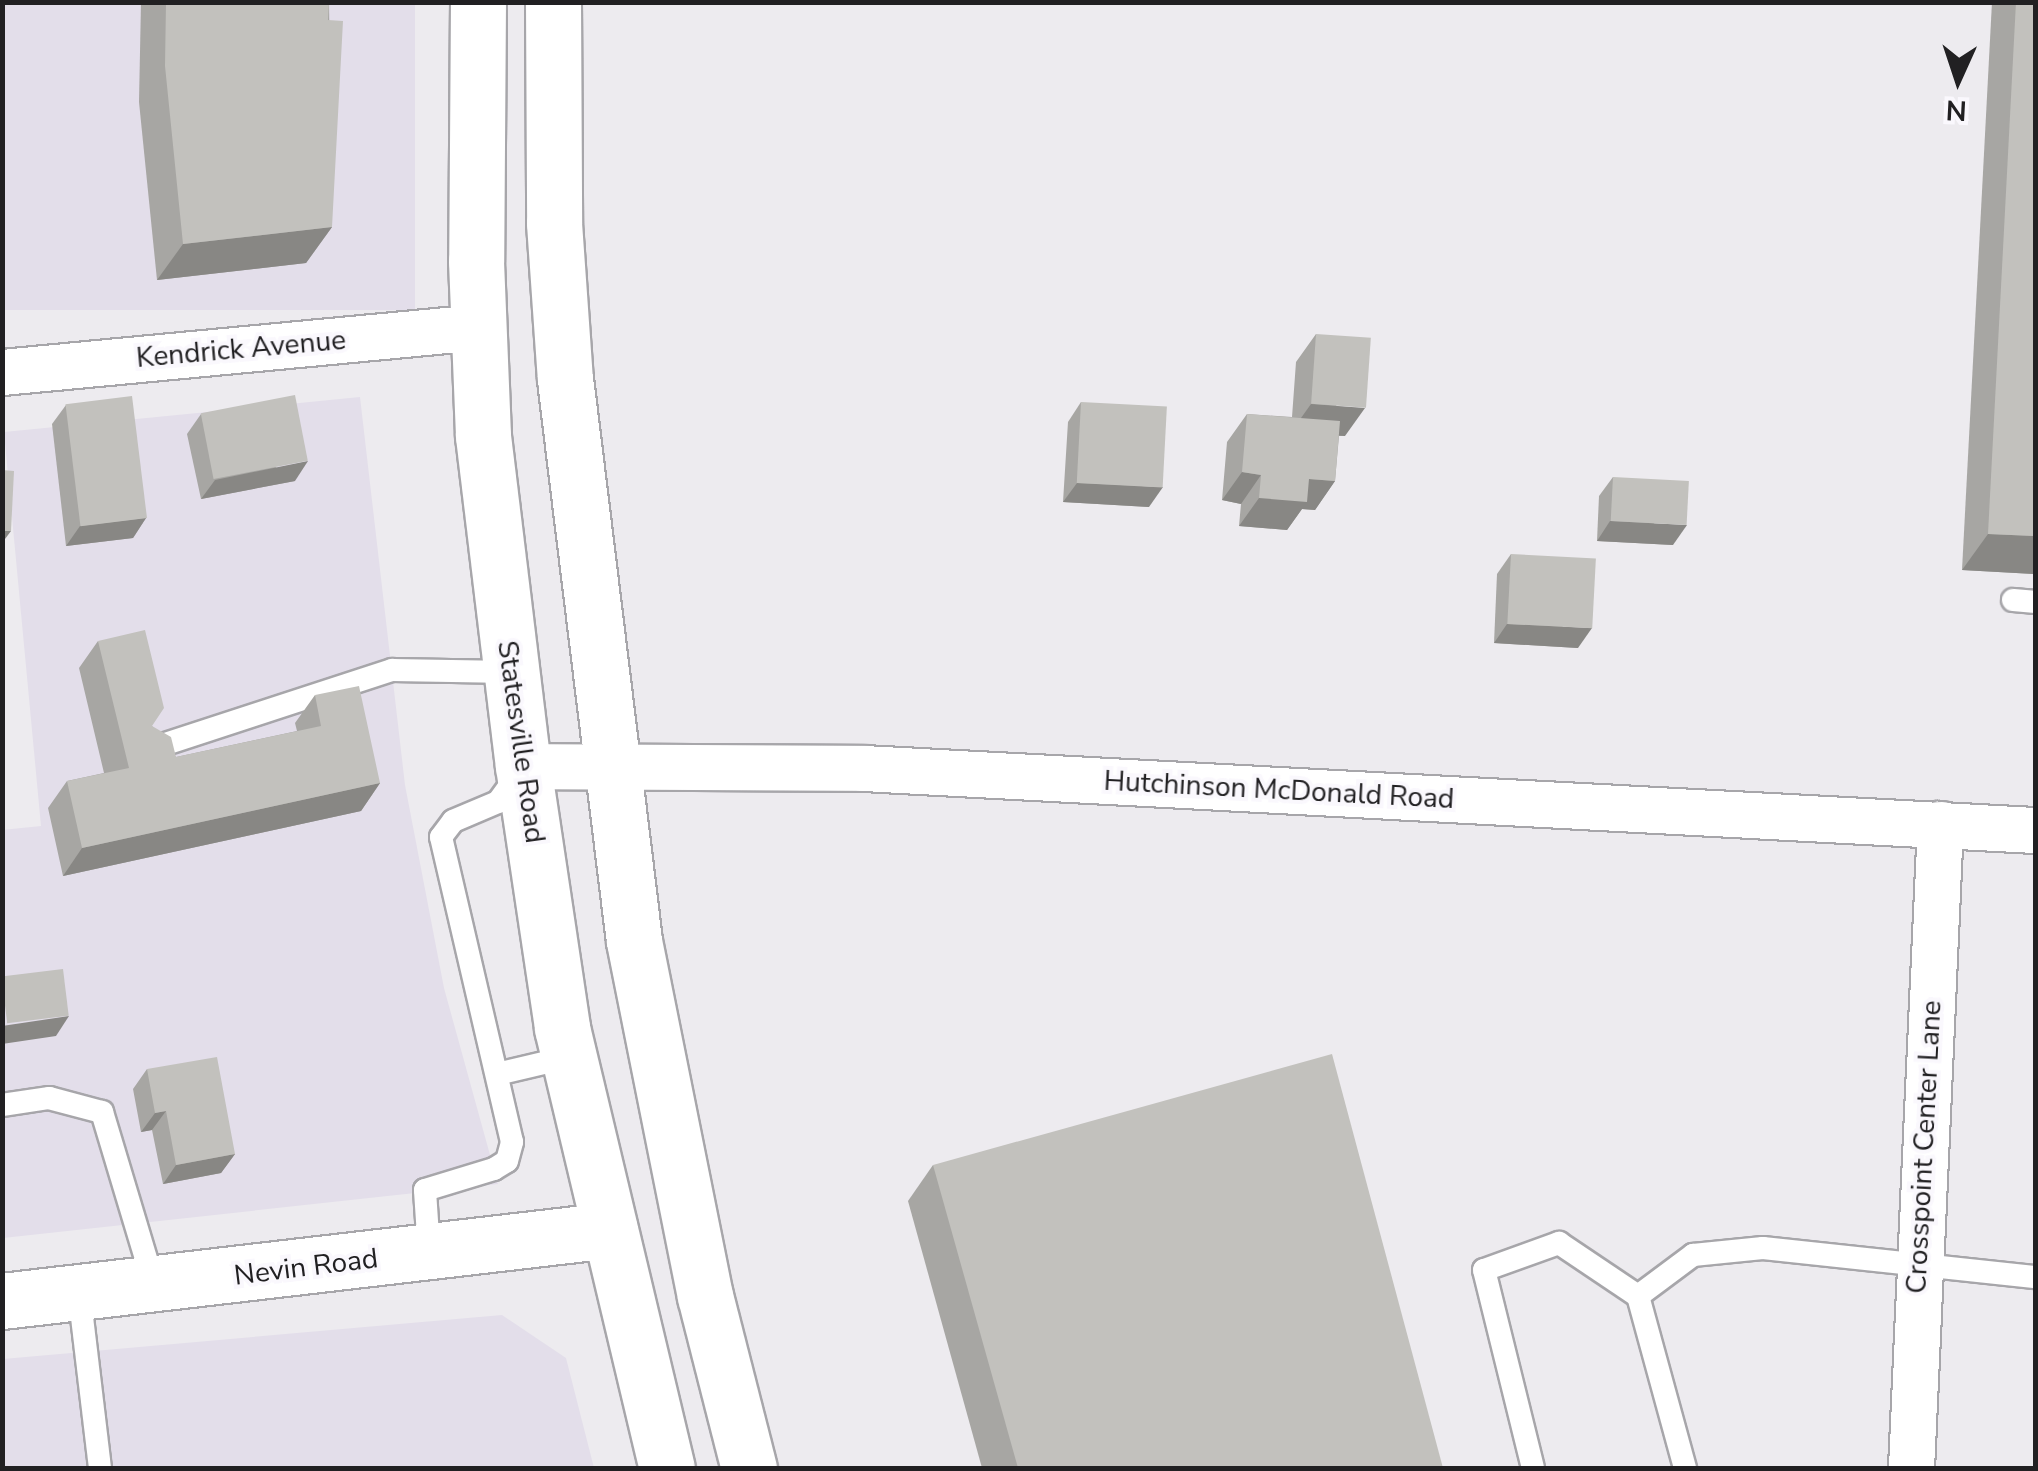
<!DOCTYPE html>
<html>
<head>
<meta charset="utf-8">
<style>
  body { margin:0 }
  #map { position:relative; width:2038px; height:1471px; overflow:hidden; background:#edebef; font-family:"Nunito Sans",sans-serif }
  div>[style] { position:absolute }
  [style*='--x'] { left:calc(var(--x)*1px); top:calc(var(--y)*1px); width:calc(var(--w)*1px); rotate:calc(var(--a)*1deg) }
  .built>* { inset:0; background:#e3deea; transform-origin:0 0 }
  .roads { filter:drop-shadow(2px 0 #a7a6aa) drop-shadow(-2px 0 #a7a6aa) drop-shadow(0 2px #a7a6aa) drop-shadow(0 -2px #a7a6aa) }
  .lane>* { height:22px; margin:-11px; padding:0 11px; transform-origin:11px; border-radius:11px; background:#fff }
  .street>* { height:45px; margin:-22.5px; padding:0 22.5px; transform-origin:22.5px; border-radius:22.5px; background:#fff }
  .secondary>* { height:55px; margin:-27.5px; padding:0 27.5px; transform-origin:27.5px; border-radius:27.5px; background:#fff }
  .wall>* { inset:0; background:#a7a6a3 }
  .shaded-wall>* { inset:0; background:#888784 }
  .building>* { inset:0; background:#c2c1bd; transform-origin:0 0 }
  span { translate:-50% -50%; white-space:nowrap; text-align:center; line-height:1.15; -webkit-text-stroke:8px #faf8fd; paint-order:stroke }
  .street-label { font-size:28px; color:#212022 }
  .frame { position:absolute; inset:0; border:5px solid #212022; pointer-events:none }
  .north { position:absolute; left:1908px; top:30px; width:100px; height:100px; -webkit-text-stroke:8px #faf8fd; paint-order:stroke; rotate:183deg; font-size:28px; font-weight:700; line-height:40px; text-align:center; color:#212022 }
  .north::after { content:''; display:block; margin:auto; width:35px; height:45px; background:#212022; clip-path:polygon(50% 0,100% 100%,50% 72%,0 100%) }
</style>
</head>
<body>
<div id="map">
  <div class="built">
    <div style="left:3px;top:3px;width:412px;height:307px"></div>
    <div style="clip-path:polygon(360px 397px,405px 785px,444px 988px,498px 1184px,3px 1238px,2px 830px,41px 826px,4px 432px)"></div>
    <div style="clip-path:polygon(502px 1315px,566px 1358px,594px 1468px,3px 1468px,3px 1359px)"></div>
  </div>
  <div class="roads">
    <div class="lane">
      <div style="--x:2013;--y:600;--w:23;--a:5"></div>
      <div style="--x:147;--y:750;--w:258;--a:-18.1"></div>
      <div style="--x:392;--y:670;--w:119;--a:1"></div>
      <div style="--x:497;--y:1074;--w:74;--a:-13.3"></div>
      <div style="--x:2;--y:1105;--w:48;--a:-8.5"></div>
      <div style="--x:49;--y:1098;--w:55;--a:14.8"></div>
      <div style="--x:102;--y:1112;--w:181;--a:73.3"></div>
      <div style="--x:429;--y:1251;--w:61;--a:-93.8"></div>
      <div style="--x:425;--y:1190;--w:72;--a:-16.9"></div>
      <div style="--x:494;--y:1169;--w:15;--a:-32"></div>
      <div style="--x:507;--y:1161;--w:20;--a:-75"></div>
      <div style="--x:512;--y:1142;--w:313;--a:-103.1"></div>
      <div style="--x:441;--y:837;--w:20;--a:-53"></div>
      <div style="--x:453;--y:821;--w:49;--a:-22.9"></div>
      <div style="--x:498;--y:802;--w:34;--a:-54"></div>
      <div style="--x:79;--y:1292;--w:177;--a:83.2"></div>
      <div style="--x:1638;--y:1296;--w:69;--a:-36.7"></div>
      <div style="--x:1693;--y:1255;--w:70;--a:-5.7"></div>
      <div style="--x:1763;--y:1248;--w:275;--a:6.1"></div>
      <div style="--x:1533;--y:1468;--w:204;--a:-103.9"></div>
      <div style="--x:1484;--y:1270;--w:80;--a:-19.8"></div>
      <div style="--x:1559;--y:1243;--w:95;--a:33.9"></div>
      <div style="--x:1638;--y:1296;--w:178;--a:74.7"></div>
    </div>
    <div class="street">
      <div style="--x:2;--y:372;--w:479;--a:-5.4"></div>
      <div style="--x:523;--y:766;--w:340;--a:0.3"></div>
      <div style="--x:863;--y:768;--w:1175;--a:3.03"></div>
      <div style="--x:1911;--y:1468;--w:645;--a:-87.42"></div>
    </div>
    <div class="secondary">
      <div style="--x:478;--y:2;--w:259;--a:90.4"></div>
      <div style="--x:476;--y:261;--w:175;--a:87.7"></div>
      <div style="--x:483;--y:436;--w:332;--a:83.1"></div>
      <div style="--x:523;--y:766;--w:265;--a:81.5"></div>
      <div style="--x:562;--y:1028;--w:452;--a:76.6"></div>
      <div style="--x:553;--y:2;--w:221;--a:89.7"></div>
      <div style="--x:554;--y:223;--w:156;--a:86"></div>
      <div style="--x:565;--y:379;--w:566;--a:83"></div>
      <div style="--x:634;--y:941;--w:362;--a:78.7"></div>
      <div style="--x:705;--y:1296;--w:178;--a:75.7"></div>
      <div style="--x:2;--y:1301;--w:612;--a:-6.66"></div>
    </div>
  </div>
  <div class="wall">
    <div style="clip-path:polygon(141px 2px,329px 2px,332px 227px,306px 263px,157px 280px,139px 102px)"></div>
    <div style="clip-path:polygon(1992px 2px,2036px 2px,2036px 574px,1962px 570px)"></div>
    <div style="clip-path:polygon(1316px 334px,1345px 436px,1339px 436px,1335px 481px,1315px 510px,1302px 509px,1287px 530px,1239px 526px,1241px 504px,1222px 500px,1227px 442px,1247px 414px,1292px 417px,1296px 362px)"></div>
    <div style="clip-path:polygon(1081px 402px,1149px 507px,1063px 502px,1068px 422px)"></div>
    <div style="clip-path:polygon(66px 405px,146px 518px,133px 538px,66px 546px,52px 424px)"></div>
    <div style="clip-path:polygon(201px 414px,295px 481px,201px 499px,187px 434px)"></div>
    <div style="clip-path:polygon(1613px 477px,1673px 545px,1597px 541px,1599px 496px)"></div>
    <div style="clip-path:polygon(1511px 554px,1578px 648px,1494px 643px,1497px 574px)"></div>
    <div style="clip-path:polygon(98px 641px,152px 726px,176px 757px,297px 731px,295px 723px,315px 695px,380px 783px,361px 811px,63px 876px,48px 808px,67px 781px,104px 773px,79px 668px)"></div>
    <div style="clip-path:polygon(147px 1069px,235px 1154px,221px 1173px,163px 1184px,152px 1130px,141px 1132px,133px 1089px)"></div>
    <div style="clip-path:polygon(933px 1165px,1443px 1468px,982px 1468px,908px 1201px)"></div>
  </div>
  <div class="shaded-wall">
    <div style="clip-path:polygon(332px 227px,306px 263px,157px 280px,183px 244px)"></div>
    <div style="clip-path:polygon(1311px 404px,1365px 408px,1345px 436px,1291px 432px)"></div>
    <div style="clip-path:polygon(308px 461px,295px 481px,201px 499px,215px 480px)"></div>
    <div style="clip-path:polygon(1242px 472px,1261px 475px,1241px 504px,1222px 500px)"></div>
    <div style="clip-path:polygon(1309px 479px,1335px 481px,1315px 510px,1302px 509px,1287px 530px,1239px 526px,1259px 498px)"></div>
    <div style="clip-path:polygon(1077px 483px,1163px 487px,1149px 507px,1063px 502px)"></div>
    <div style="clip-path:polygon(146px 518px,133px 538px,66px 546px,80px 526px)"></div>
    <div style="clip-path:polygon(1610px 521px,1687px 525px,1673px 545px,1597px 541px)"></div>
    <div style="clip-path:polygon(2px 531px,11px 531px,2px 543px)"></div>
    <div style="clip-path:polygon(1988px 534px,2036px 536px,2036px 574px,1962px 570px)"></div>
    <div style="clip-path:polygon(1507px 624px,1592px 628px,1578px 648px,1494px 643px)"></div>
    <div style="clip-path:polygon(380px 783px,361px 811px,63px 876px,82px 848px)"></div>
    <div style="clip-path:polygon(69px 1016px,56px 1036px,2px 1044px,2px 1026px)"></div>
    <div style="clip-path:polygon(166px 1111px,152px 1130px,141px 1132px,155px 1113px)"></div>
    <div style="clip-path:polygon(235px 1154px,221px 1173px,163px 1184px,176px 1165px)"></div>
  </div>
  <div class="building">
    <div style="clip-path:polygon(166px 2px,329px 2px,328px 20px,343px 21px,332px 227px,183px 244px,165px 66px)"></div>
    <div style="clip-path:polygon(2016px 2px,2036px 2px,2036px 536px,1988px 534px)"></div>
    <div style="left:1316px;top:334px;width:55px;height:70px;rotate:4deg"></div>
    <div style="left:295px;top:395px;width:67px;height:96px;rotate:79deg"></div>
    <div style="left:132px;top:396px;width:123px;height:67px;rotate:83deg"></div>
    <div style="left:1081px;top:402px;width:86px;height:81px;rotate:3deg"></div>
    <div style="clip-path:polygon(1247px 414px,1340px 421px,1335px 481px,1309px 479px,1307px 502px,1259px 498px,1261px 475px,1242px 472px)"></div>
    <div style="clip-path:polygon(2px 470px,14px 471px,11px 531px,2px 531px)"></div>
    <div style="left:1613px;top:477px;width:76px;height:44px;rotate:3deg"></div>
    <div style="left:1511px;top:554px;width:85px;height:70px;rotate:3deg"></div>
    <div style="clip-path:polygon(145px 630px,164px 708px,152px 726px,171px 737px,176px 757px,321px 726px,315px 695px,359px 686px,380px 783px,82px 848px,67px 781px,129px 768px,98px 641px)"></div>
    <div style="left:63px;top:969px;width:47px;height:62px;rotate:83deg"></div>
    <div style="clip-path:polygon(1332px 1054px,1443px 1468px,1018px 1468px,933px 1165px)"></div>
    <div style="clip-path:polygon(217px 1057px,235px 1154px,176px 1165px,166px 1111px,155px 1113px,147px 1069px)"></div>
  </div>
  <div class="street-label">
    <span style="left:241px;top:349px;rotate:-5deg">Kendrick Avenue</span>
    <span style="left:521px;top:742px;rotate:82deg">Statesville Road</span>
    <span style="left:1279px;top:790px;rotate:3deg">Hutchinson McDonald Road</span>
    <span style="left:1924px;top:1147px;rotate:-87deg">Crosspoint Center Lane</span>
    <span style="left:306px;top:1267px;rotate:-7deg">Nevin Road</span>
  </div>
  <div class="frame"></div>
  <div class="north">N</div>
</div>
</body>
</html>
